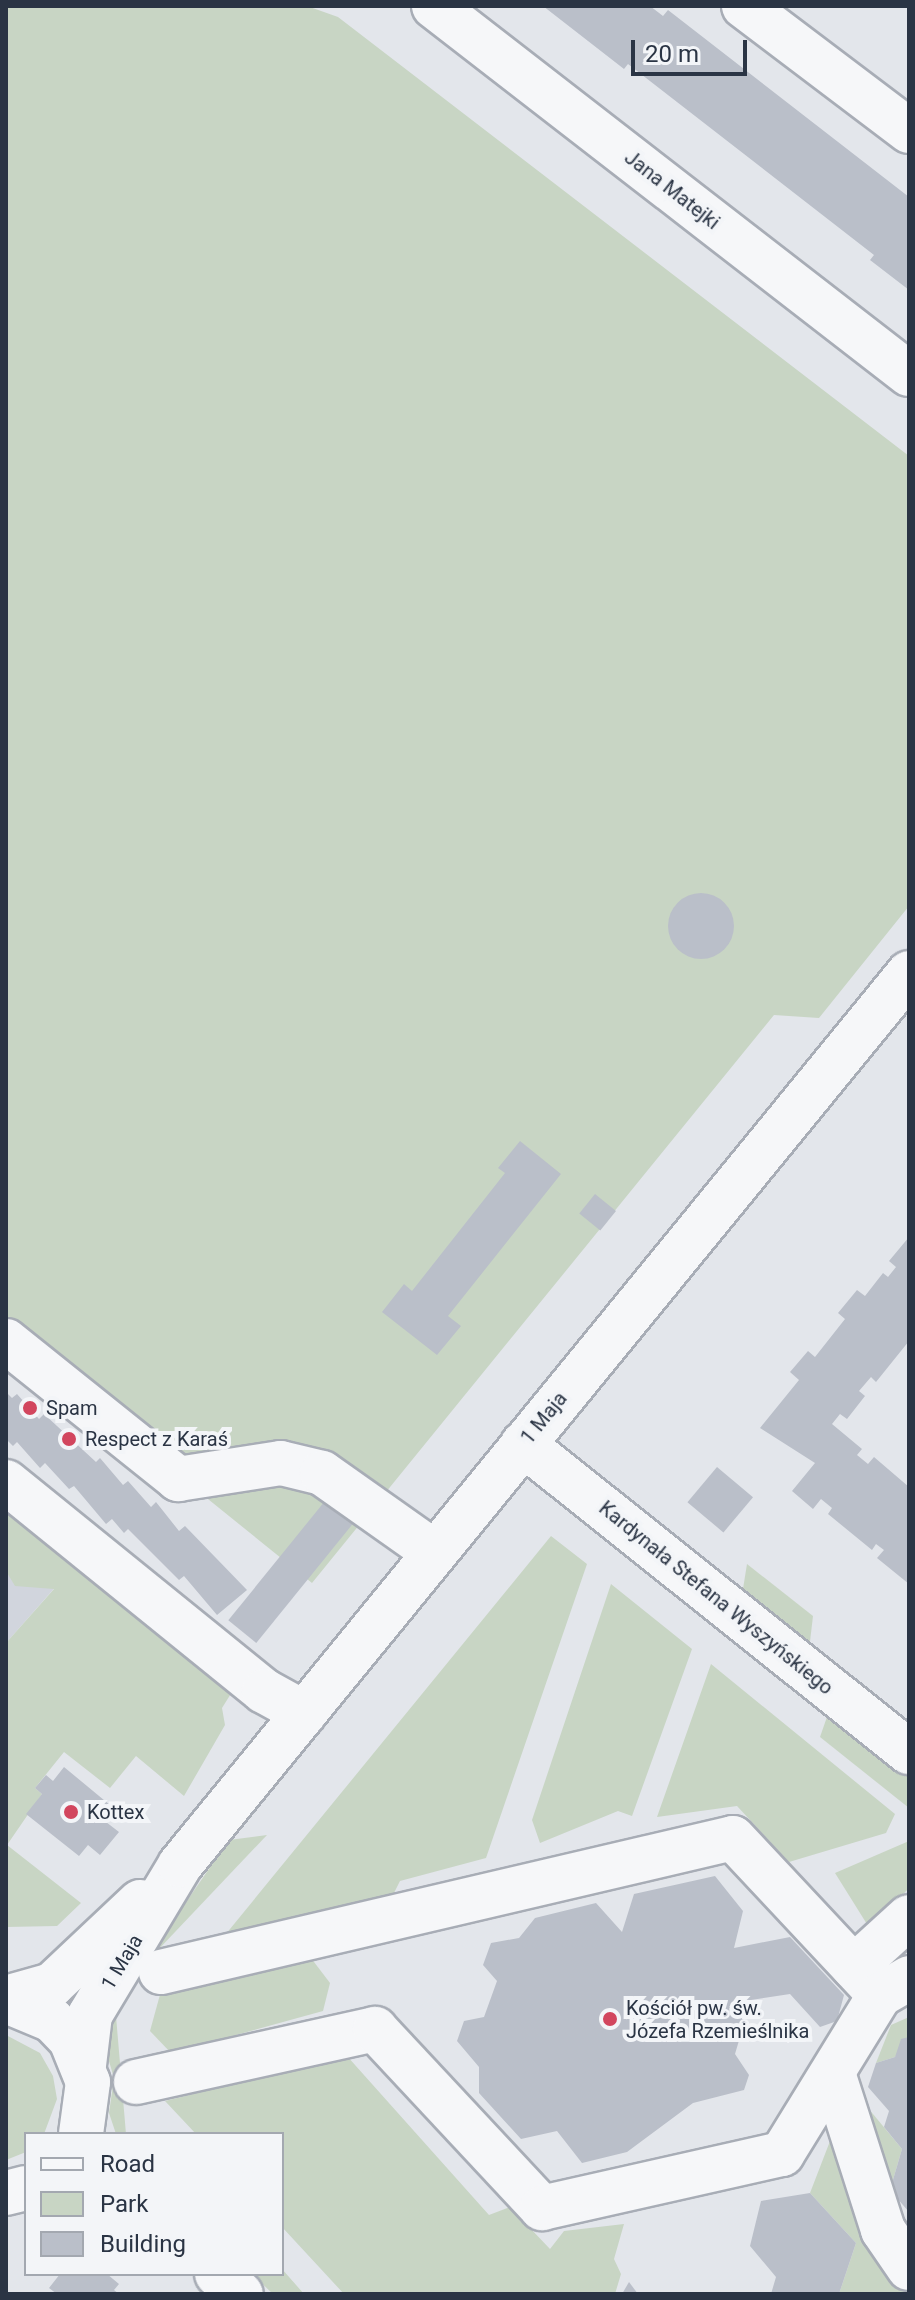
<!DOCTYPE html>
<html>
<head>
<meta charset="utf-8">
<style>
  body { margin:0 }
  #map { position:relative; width:915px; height:2300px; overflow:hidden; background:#e3e6eb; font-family:Roboto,sans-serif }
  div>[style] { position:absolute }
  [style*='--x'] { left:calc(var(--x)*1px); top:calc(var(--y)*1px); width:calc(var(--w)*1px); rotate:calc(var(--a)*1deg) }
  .built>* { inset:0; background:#d1d5dd }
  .green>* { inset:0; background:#c8d5c4 }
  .building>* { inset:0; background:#babfc9; transform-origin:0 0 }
  .round { border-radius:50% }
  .roads { filter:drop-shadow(2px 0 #a8adb6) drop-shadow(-2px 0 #a8adb6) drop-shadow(0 2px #a8adb6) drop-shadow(0 -2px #a8adb6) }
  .minor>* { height:44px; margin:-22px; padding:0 22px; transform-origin:22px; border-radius:22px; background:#f6f7f9 }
  .dots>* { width:22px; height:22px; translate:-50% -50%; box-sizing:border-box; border:4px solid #f3f5f8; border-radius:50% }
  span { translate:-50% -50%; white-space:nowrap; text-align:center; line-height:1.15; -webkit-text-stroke:8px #f3f5f8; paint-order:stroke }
  .street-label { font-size:20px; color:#2a3444 }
  .poi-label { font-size:20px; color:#2a3444 }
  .left { translate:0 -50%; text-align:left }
  .frame { position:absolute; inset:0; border:8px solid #2a3444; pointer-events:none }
  .legend { position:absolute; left:24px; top:2132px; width:260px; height:144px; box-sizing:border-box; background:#f3f5f8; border:2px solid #a3a8b0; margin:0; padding:10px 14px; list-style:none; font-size:24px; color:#2a3444 }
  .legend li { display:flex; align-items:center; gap:16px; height:40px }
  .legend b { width:40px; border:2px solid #a3a8b0 }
  .scale { position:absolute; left:631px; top:40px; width:116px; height:36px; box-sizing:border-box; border:4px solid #2a3444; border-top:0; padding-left:10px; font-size:24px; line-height:28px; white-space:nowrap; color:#2a3444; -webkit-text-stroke:6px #f3f5f8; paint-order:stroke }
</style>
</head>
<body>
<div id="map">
  <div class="built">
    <div style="clip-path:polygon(6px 1499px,80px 1559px,6px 1643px)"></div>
  </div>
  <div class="green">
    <div style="clip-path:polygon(6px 6px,307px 6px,338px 17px,909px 456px,909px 906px,819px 1018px,774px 1015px,312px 1583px,6px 1336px)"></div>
    <div style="clip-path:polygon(6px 1499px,237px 1684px,222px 1708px,225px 1725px,184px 1796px,136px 1756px,110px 1788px,64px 1752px,35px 1788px,42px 1794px,7px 1845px,81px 1903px,57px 1926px,6px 1927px,6px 1643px,54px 1589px,15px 1586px,6px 1571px)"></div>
    <div style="clip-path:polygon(551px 1536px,587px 1564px,486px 1858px,400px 1881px,388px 1905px,221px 1940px)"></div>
    <div style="clip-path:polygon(747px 1564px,813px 1616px,809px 1650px,742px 1595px)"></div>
    <div style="clip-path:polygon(611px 1584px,692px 1649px,632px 1816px,618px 1811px,540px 1843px,532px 1820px)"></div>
    <div style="clip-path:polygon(711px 1664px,895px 1814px,886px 1833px,789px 1862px,737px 1806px,657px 1817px)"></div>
    <div style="clip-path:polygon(828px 1714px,909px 1778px,909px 1808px,820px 1737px)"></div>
    <div style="clip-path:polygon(267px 1835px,139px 1970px,229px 1840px)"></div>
    <div style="clip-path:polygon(909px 1841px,909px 1888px,870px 1929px,835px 1873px)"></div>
    <div style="clip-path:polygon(311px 1958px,330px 1983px,323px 2011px,171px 2053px,150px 2031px,161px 1991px)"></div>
    <div style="clip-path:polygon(108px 2009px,116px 2016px,126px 2134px,116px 2134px,109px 2113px,114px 2078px,103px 2041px)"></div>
    <div style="clip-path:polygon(909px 2017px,909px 2037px,895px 2057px,876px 2063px,891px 2025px)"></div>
    <div style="clip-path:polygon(6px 2035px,40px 2053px,53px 2076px,57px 2099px,44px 2134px,26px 2134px,26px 2152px,6px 2160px)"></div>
    <div style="clip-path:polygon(347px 2056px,489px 2215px,510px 2207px,550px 2249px,564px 2231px,624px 2224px,614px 2259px,621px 2274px,615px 2294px,344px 2294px,282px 2227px,282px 2134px,196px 2134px,165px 2101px)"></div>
    <div style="clip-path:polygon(863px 2102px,902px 2149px,890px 2190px)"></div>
    <div style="clip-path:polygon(837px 2123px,909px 2283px,909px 2294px,839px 2294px,856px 2243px,810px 2193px)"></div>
    <div style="clip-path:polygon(282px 2269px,304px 2294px,273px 2294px,252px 2274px,282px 2274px)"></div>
  </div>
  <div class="building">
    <div style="clip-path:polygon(543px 6px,650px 6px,663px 16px,668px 10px,909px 197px,909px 290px,870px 260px,874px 255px,628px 64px,624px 69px)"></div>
    <div class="round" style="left:668px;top:893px;width:66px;height:66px"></div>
    <div style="clip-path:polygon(520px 1141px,561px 1174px,448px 1316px,461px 1326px,437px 1355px,382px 1312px,404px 1284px,412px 1291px,505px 1173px,498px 1168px)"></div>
    <div style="left:595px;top:1194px;width:27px;height:25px;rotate:39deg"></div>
    <div style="clip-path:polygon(909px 1237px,909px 1341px,876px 1382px,871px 1377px,859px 1391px,865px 1396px,847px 1419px,840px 1414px,832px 1424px,862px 1449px,857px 1455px,868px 1464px,874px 1457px,909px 1487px,909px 1584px,877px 1558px,884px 1550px,876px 1544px,872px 1550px,828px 1514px,832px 1508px,821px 1499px,813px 1509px,792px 1491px,815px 1463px,760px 1428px,799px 1380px,790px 1372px,808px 1351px,815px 1357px,845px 1319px,838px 1313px,857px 1290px,865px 1296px,883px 1273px,888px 1277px,896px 1267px,889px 1261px)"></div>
    <div style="clip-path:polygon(6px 1392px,12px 1398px,17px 1394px,39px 1419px,44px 1414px,96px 1462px,100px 1458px,123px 1485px,128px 1481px,151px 1507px,156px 1502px,179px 1531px,185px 1526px,247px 1590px,217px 1615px,184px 1576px,179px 1580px,128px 1529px,124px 1533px,112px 1519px,106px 1524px,74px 1486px,69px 1489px,45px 1463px,40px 1468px,17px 1442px,13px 1446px,6px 1439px)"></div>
    <div style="left:717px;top:1467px;width:47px;height:46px;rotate:40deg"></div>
    <div style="left:329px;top:1496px;width:36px;height:160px;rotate:39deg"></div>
    <div style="clip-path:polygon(64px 1767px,116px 1810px,106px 1822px,119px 1832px,100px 1855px,88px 1845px,79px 1856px,26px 1814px,42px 1794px,35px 1788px,46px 1775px,53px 1781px)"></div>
    <div style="clip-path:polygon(715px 1876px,743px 1911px,734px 1948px,790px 1937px,844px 1995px,837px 2021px,820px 2027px,790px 1994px,751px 2000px,735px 2054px,749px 2075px,744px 2090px,693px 2103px,627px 2152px,582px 2163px,557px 2131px,521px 2139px,479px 2093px,479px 2067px,457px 2041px,464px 2021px,484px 2017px,497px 1981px,483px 1965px,491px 1943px,519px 1938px,535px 1918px,596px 1903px,622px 1932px,634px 1894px)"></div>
    <div style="clip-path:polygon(909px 2037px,909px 2212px,890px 2190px,902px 2149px,884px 2127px,889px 2111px,868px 2087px,876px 2063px,895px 2057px,901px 2039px)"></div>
    <div style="clip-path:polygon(810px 2193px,856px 2243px,839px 2294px,771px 2294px,776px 2277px,750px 2246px,761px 2201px)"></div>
    <div style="clip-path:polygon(60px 2274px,107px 2274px,119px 2284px,114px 2290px,119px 2294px,57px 2294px,49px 2288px)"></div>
    <div style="clip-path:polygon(629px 2282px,638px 2294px,622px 2294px)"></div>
  </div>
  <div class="roads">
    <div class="minor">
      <div style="--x:434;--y:6;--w:601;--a:37.77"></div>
      <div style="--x:744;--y:6;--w:207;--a:37.1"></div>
      <div style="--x:6;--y:1341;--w:221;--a:38.7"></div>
      <div style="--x:178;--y:1479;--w:104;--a:-8.8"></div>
      <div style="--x:281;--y:1463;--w:42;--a:13.7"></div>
      <div style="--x:322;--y:1473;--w:137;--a:35.2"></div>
      <div style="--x:523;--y:1444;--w:494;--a:38.6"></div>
      <div style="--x:6;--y:1482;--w:332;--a:39"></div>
      <div style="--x:264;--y:1691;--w:46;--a:28.8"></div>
      <div style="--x:854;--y:1967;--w:74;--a:-42.3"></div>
      <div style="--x:161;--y:1972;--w:587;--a:-13.18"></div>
      <div style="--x:733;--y:1838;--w:215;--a:46.9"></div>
      <div style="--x:6;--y:1998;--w:48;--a:-15.8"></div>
      <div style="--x:52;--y:1985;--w:121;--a:-43.3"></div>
      <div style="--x:6;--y:2001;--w:50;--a:22.4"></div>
      <div style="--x:52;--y:2020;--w:28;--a:46"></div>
      <div style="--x:71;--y:2040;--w:45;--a:68"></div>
      <div style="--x:88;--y:2082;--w:52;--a:97.7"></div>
      <div style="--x:84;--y:2065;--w:50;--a:-83.2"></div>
      <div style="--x:90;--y:2015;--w:175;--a:-59"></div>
      <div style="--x:180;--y:1865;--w:1152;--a:-50.74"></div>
      <div style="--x:833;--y:2073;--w:165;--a:72.3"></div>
      <div style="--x:883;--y:2230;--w:46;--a:55.6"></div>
      <div style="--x:136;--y:2082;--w:245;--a:-12.5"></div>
      <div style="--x:375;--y:2029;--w:245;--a:47"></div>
      <div style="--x:542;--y:2208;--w:246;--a:-12.7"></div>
      <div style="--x:782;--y:2154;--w:187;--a:-58.4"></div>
      <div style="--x:880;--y:1995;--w:34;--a:-30"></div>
      <div style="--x:6;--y:2193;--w:21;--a:-14"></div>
      <div style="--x:217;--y:2274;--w:31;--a:40"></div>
    </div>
  </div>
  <div class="dots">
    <div style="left:30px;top:1408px;background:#d2465e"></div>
    <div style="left:69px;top:1439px;background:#d2465e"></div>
    <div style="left:71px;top:1812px;background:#d2465e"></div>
    <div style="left:610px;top:2019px;background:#d2465e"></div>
  </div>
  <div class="street-label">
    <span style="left:672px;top:190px;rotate:38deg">Jana Matejki</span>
    <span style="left:544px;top:1418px;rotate:-51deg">1 Maja</span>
    <span style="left:716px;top:1598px;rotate:39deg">Kardynała Stefana Wyszyńskiego</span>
    <span style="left:122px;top:1962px;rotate:-59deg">1 Maja</span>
  </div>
  <div class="poi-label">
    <span class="left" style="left:46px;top:1408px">Spam</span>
    <span class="left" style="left:85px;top:1439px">Respect z Karaś</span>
    <span class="left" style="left:87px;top:1812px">Kottex</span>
    <span class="left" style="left:626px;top:2020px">Kościół pw. św.<br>Józefa Rzemieślnika</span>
  </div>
  <div class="frame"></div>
  <ul class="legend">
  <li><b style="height:10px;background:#f6f7f9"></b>Road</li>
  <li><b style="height:22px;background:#c8d5c4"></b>Park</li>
  <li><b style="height:22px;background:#babfc9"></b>Building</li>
  </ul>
  <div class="scale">20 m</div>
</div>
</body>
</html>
